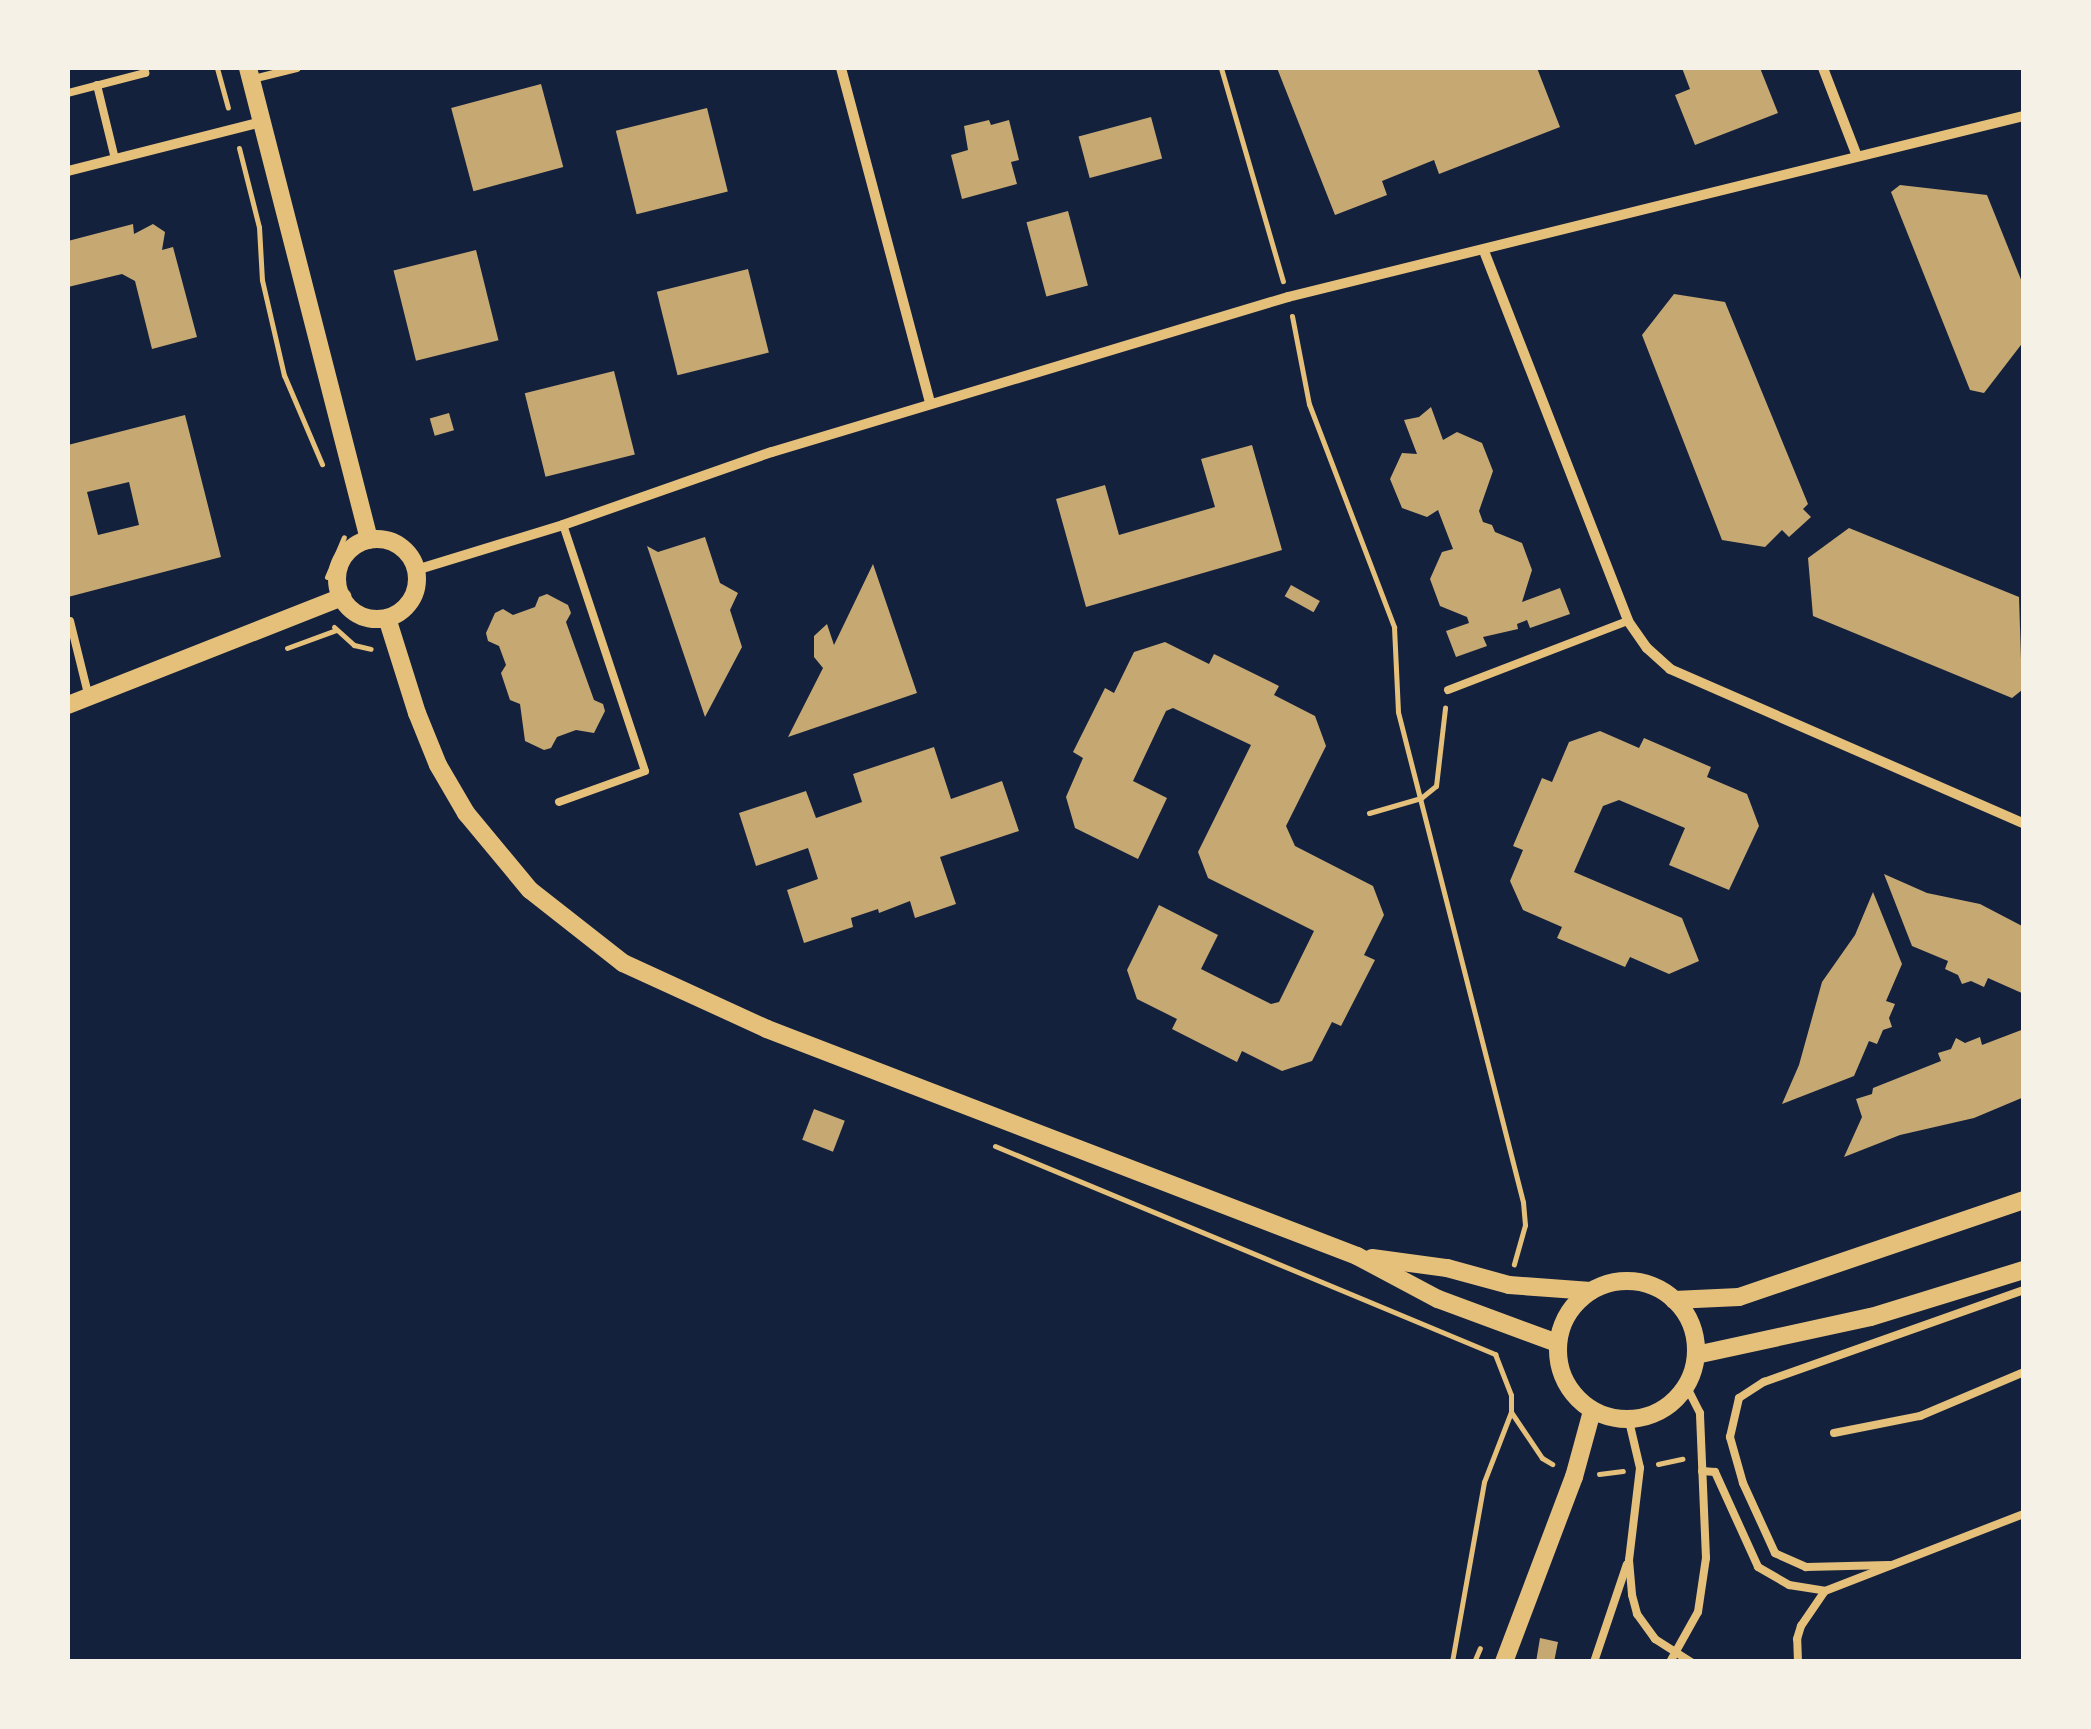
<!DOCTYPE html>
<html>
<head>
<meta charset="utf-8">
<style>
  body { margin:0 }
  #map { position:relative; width:2091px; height:1729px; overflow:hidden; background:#14213d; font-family:"DM Sans",sans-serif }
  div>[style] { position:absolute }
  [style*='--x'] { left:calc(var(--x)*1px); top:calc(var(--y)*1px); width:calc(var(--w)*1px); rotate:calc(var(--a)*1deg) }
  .building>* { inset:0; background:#c6a872; transform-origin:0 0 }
  .path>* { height:5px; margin:-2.5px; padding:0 2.5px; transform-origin:2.5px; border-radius:2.5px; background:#e5c07b }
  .service>* { height:8px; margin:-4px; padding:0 4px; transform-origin:4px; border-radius:4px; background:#e5c07b }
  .minor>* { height:10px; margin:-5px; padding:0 5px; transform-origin:5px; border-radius:5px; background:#e5c07b }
  .tertiary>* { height:18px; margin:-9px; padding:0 9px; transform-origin:9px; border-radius:9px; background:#e5c07b }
  .tertiary>.ring { margin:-9px; padding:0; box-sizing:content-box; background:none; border:18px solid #e5c07b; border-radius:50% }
  span { translate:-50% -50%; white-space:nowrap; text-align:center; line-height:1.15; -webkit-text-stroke:9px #f6f1e7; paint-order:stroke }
  .frame { position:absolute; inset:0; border:70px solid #f6f1e7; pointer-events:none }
</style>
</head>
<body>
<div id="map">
  <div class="building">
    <div style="clip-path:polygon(1277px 68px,1537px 68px,1560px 127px,1439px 174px,1434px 160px,1382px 181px,1387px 195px,1335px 215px)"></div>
    <div style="clip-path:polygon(1682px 68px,1760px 68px,1778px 113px,1695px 145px,1675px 95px,1690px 89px)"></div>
    <div style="left:541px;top:84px;width:86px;height:93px;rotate:75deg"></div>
    <div style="left:707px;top:108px;width:86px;height:94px;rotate:76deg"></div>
    <div style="left:1151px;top:117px;width:43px;height:75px;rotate:75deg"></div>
    <div style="clip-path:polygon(989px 120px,991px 125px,1009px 120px,1019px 160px,1011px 162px,1017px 184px,962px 199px,951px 155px,968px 150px,964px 126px)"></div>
    <div style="clip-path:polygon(1900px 185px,1987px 195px,2024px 287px,2024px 341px,1984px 393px,1970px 390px,1891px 192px)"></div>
    <div style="left:1068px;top:211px;width:77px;height:43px;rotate:75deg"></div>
    <div style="clip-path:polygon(133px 224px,134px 234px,153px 224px,165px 232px,162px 250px,173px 247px,197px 337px,152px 349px,135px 281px,122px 274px,68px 287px,68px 241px)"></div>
    <div style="left:476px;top:250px;width:93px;height:85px;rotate:76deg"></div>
    <div style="left:748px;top:269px;width:86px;height:94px;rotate:76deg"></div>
    <div style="clip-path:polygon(1674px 294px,1725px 302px,1808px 504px,1803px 509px,1811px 517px,1789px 537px,1782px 530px,1765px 547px,1722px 540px,1642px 335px)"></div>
    <div style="left:614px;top:371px;width:86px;height:92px;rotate:76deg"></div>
    <div style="clip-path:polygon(1431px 407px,1443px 440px,1457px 432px,1482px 443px,1493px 471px,1479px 511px,1483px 522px,1492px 525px,1495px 532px,1522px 543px,1532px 570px,1522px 602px,1560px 588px,1570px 614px,1530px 628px,1527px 620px,1517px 624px,1518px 629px,1483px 637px,1487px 646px,1456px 657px,1446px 631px,1469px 623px,1467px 617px,1440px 606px,1430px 579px,1442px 552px,1453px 549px,1438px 510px,1427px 517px,1402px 508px,1390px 479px,1402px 453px,1417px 454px,1404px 420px,1419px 417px)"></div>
    <div style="left:449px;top:413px;width:18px;height:20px;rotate:74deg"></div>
    <div style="clip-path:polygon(evenodd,185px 415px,221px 557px,68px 597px,68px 445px,185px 415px,129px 482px,139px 525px,98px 535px,87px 492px,129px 482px)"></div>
    <div style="clip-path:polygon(1252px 445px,1282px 550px,1086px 607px,1056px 499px,1105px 485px,1119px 535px,1215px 507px,1201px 459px)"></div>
    <div style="clip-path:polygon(1849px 528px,2019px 597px,2022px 690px,2012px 698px,1813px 616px,1808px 558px)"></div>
    <div style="clip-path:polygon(705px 537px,720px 583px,738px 593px,730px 610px,742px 647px,705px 717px,647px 546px,658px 552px)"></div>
    <div style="clip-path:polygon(873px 564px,917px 693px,788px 737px,823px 668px,814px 657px,814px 636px,827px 624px,834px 645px)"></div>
    <div style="left:1291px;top:585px;width:33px;height:13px;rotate:29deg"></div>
    <div style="clip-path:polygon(547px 594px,568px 605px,571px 613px,566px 622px,594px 700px,603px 704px,605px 711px,594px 733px,576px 730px,557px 737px,551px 748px,544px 750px,525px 741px,520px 704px,510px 700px,501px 673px,506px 665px,499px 646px,488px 641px,486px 633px,495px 613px,503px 609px,513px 615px,535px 607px,539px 597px)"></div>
    <div style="clip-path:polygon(1165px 642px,1209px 664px,1214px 654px,1279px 686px,1274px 695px,1315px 716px,1326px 746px,1286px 826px,1295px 846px,1373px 886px,1384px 915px,1364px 955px,1375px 960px,1341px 1026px,1332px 1022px,1312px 1061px,1282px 1071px,1242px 1051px,1237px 1062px,1172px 1029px,1177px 1019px,1137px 999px,1127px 970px,1159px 905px,1218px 935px,1201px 969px,1271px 1004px,1279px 1002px,1314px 931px,1208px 878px,1198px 852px,1251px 745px,1173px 708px,1166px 711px,1133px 781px,1167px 798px,1138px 859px,1075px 828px,1066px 797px,1083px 758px,1073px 752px,1105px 688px,1114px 693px,1134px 652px)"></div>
    <div style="clip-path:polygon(1600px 731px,1639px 748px,1644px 738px,1711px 767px,1707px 777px,1747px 794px,1759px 826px,1729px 890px,1669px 865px,1685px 828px,1619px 800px,1603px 806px,1574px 872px,1682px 918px,1699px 961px,1669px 974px,1630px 957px,1625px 967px,1557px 938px,1562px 927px,1523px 910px,1510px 881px,1523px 850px,1513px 846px,1542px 778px,1552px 782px,1569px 742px)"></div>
    <div style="clip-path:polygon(934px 747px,951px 799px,1002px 781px,1019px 831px,940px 857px,956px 904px,915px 918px,910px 901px,879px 913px,878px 909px,851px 918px,853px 927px,804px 943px,787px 890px,818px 879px,808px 848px,756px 866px,739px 813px,806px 791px,816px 818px,862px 802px,853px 774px)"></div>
    <div style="clip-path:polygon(1884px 874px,1927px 893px,1980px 904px,2024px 927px,2024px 994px,1988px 978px,1984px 987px,1971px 981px,1962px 984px,1958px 975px,1945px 969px,1948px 961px,1912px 946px)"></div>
    <div style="clip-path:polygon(1873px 892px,1902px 964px,1886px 1001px,1895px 1004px,1889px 1018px,1892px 1027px,1883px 1030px,1877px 1044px,1869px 1041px,1854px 1076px,1782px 1104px,1799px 1065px,1822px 982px,1855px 935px)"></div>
    <div style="clip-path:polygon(2024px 1029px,2024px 1097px,1974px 1118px,1900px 1135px,1844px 1157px,1862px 1117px,1856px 1099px,1872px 1094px,1873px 1088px,1941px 1061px,1938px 1053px,1951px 1049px,1956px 1038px,1965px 1043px,1980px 1037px,1982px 1045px)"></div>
    <div style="left:814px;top:1109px;width:33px;height:33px;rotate:21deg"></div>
    <div style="clip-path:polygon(1540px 1638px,1558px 1642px,1554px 1662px,1536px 1662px)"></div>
  </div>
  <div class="path">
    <div style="--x:217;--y:68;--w:41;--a:74.6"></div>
    <div style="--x:1221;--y:68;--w:222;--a:73.8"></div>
    <div style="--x:239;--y:148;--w:81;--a:75.8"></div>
    <div style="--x:259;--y:227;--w:53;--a:86.8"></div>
    <div style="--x:262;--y:280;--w:98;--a:77"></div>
    <div style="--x:284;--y:375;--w:97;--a:66.9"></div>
    <div style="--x:1292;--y:316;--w:90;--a:79.1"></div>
    <div style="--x:1309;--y:404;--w:239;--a:69.1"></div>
    <div style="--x:1394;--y:627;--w:85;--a:87.3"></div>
    <div style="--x:1398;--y:712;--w:506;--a:75.69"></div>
    <div style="--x:1523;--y:1202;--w:23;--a:85"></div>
    <div style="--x:1525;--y:1225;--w:41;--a:105.8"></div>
    <div style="--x:327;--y:577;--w:43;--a:-67"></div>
    <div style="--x:334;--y:627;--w:27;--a:42"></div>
    <div style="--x:354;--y:645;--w:17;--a:13"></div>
    <div style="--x:287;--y:648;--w:52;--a:-20.2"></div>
    <div style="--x:1369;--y:813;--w:54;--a:-16.1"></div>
    <div style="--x:1421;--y:798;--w:19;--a:-39"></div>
    <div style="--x:1436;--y:786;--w:79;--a:-83.4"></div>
    <div style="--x:995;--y:1146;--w:542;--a:22.59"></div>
    <div style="--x:1495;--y:1354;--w:44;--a:68.7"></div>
    <div style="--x:1511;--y:1395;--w:17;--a:90"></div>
    <div style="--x:1511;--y:1412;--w:75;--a:111.1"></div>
    <div style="--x:1484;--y:1482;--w:183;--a:100.1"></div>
    <div style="--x:1511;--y:1412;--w:55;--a:56"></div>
    <div style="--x:1542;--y:1458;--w:12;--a:31"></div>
    <div style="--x:1658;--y:1464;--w:25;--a:-12"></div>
    <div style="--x:1599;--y:1474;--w:24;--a:-7"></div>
    <div style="--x:1474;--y:1662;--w:15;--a:-67"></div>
  </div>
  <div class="service">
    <div style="--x:253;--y:79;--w:45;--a:-14"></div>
    <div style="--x:97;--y:85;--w:76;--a:76.3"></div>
    <div style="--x:68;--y:93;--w:80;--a:-14.6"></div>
    <div style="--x:145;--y:73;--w:5;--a:-101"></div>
    <div style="--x:70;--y:621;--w:75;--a:76.1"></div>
    <div style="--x:1448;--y:690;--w:193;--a:-21"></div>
    <div style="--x:559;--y:802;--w:91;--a:-19.8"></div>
    <div style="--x:645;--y:771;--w:259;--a:-108.4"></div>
    <div style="--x:1629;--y:1421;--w:48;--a:76.8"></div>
    <div style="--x:1640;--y:1468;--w:93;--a:96.8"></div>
    <div style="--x:1629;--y:1560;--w:35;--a:85"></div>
    <div style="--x:1632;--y:1595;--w:20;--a:75"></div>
    <div style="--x:1637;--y:1614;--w:31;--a:54"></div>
    <div style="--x:1655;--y:1639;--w:43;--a:32.6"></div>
    <div style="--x:1834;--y:1433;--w:88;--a:-11.2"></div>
    <div style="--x:1920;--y:1416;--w:113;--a:-22.9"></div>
    <div style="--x:1702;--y:1471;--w:13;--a:4"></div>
    <div style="--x:1715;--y:1472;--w:104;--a:65.6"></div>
    <div style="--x:1758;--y:1567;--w:36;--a:30"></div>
    <div style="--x:1789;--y:1585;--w:36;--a:9"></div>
    <div style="--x:1889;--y:1565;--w:83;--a:178.6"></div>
    <div style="--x:1806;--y:1567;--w:34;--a:-156"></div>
    <div style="--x:1775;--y:1553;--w:77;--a:-114.6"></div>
    <div style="--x:1743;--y:1483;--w:48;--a:-105.8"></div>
    <div style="--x:1730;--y:1437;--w:40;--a:-77"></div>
    <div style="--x:1739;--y:1398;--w:30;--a:-33"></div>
    <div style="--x:1764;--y:1382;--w:276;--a:-19.5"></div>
    <div style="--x:1594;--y:1662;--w:103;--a:-71.4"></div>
    <div style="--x:1670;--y:1662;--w:57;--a:-60.8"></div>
    <div style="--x:1698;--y:1612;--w:55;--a:-81.6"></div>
    <div style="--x:1706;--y:1558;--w:145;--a:-92.4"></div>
    <div style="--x:1700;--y:1413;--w:31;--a:-117"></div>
    <div style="--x:1798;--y:1662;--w:23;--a:-92"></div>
    <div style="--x:1797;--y:1639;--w:14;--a:-73"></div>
    <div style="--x:1801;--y:1626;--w:42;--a:-55.6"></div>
    <div style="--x:1825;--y:1591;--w:213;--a:-21.2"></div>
  </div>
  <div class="minor">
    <div style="--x:841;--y:68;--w:347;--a:75.1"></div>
    <div style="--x:1823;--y:68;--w:94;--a:68.9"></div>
    <div style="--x:68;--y:171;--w:199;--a:-14.2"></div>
    <div style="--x:1484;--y:251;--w:397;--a:68.7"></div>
    <div style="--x:1628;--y:621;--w:33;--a:55"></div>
    <div style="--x:1647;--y:648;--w:31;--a:42"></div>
    <div style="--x:1670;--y:669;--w:386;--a:23.6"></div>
    <div style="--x:416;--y:570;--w:154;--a:-17"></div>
    <div style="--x:563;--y:525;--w:221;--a:-19.3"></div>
    <div style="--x:772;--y:452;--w:539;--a:-16.72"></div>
    <div style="--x:1288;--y:297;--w:758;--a:-13.82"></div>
  </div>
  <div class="tertiary">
    <div style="--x:248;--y:68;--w:487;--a:75.6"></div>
    <div class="ring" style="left:337px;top:539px;width:62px;height:62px"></div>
    <div style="--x:387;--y:618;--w:100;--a:72.5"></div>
    <div style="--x:417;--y:713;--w:56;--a:68"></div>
    <div style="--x:438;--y:765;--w:56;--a:59.7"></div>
    <div style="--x:466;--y:813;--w:100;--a:50.3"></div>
    <div style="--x:530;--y:890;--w:118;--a:38.1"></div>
    <div style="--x:623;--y:963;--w:158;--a:24.6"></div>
    <div style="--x:767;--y:1029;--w:632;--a:21.04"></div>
    <div style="--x:1357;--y:1256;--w:92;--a:28"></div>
    <div style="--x:1438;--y:1299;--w:127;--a:20.3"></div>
    <div style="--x:68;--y:705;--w:295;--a:-21.5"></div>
    <div style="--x:1372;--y:1258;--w:76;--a:7.6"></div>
    <div style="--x:1447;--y:1268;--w:64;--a:15.3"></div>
    <div style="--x:1509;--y:1285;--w:82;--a:4.2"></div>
    <div class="ring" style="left:1558px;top:1281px;width:120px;height:120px"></div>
    <div style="--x:1674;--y:1300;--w:65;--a:-2.6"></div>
    <div style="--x:1739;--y:1297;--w:301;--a:-18.8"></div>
    <div style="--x:1696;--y:1355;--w:179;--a:-12.3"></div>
    <div style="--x:1871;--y:1317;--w:160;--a:-17.1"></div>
    <div style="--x:1504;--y:1662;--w:198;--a:-69.3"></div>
    <div style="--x:1574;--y:1477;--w:68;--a:-74.7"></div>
  </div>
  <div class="frame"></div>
</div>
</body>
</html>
